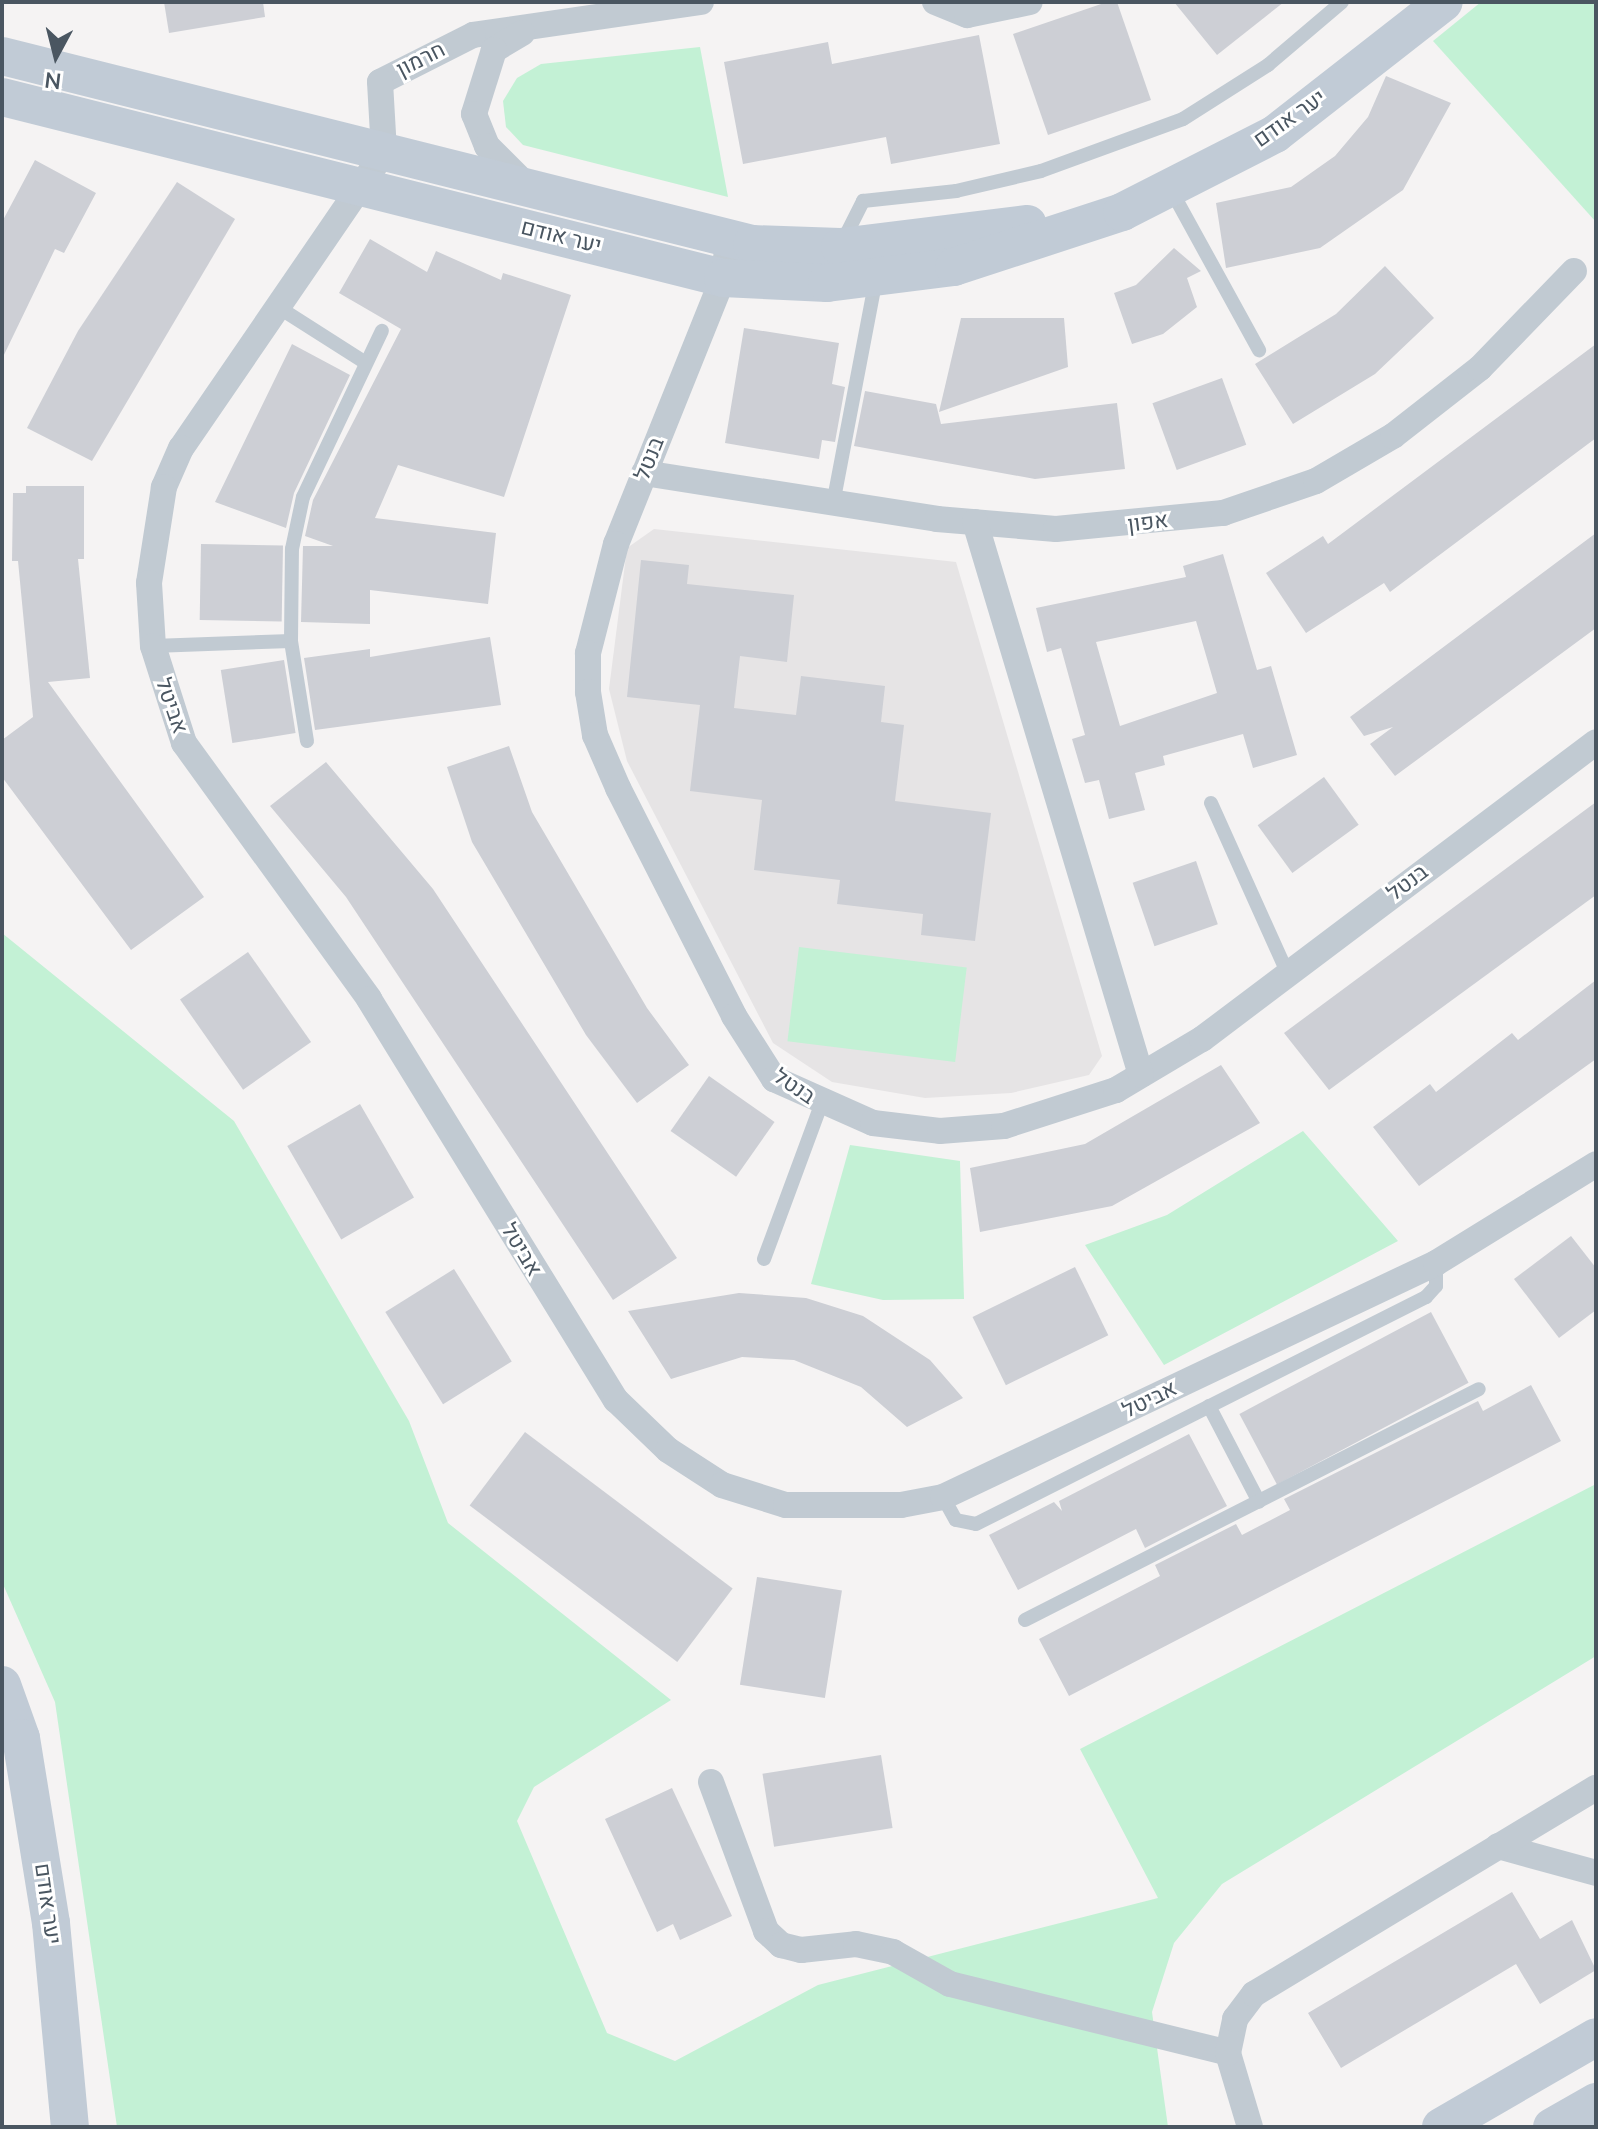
<!DOCTYPE html>
<html>
<head>
<meta charset="utf-8">
<style>
  body { margin:0 }
  #map { position:relative; width:1598px; height:2129px; overflow:hidden; background:#f5f3f3; font-family:"Nunito Sans",Heebo,sans-serif }
  div>[style] { position:absolute }
  [style*='--x'] { left:calc(var(--x)*1px); top:calc(var(--y)*1px); width:calc(var(--w)*1px); rotate:calc(var(--a)*1deg) }
  .education>* { inset:0; background:#e6e4e5 }
  .green>* { inset:0; background:#c3f1d5; transform-origin:0 0 }
  .building>* { inset:0; background:#cdcfd5; transform-origin:0 0 }
  .lane>* { height:14px; margin:-7px; padding:0 7px; transform-origin:7px; border-radius:7px; background:#c1cad2 }
  .street>* { height:26px; margin:-13px; padding:0 13px; transform-origin:13px; border-radius:13px; background:#c1cad2 }
  .secondary>* { height:38px; margin:-19px; padding:0 19px; transform-origin:19px; border-radius:19px; background:#c1cbd6 }
  span { translate:-50% -50%; white-space:nowrap; text-align:center; line-height:1.15; -webkit-text-stroke:6px #fff; paint-order:stroke }
  .street-label { font-size:22px; color:#4a5661 }
  .frame { position:absolute; inset:0; border:4px solid #4a5661; pointer-events:none }
  .north { position:absolute; left:16px; top:16px; width:80px; height:80px; -webkit-text-stroke:6px #fff; paint-order:stroke; rotate:187deg; font-size:22px; font-weight:700; line-height:32px; text-align:center; color:#4a5661 }
  .north::after { content:''; display:block; margin:auto; width:28px; height:36px; background:#4a5661; clip-path:polygon(50% 0,100% 100%,50% 72%,0 100%) }
</style>
</head>
<body>
<div id="map">
  <div class="education">
    <div style="clip-path:polygon(654px 529px,956px 562px,1102px 1056px,1089px 1075px,1011px 1093px,925px 1098px,832px 1082px,773px 1043px,627px 761px,609px 689px,627px 548px)"></div>
  </div>
  <div class="green">
    <div style="clip-path:polygon(1481px 2px,1596px 2px,1596px 222px,1433px 41px)"></div>
    <div style="clip-path:polygon(700px 47px,728px 197px,523px 145px,506px 127px,503px 101px,517px 78px,541px 64px)"></div>
    <div style="clip-path:polygon(2px 933px,234px 1121px,409px 1421px,448px 1523px,671px 1700px,534px 1787px,517px 1821px,607px 2033px,675px 2061px,818px 1985px,1158px 1898px,1080px 1749px,1596px 1484px,1596px 1656px,1222px 1884px,1174px 1943px,1152px 2012px,1168px 2127px,117px 2127px,55px 1702px,2px 1582px)"></div>
    <div style="left:799px;top:947px;width:169px;height:95px;rotate:7deg"></div>
    <div style="clip-path:polygon(1303px 1131px,1398px 1241px,1164px 1365px,1085px 1245px,1167px 1215px)"></div>
    <div style="clip-path:polygon(850px 1145px,960px 1161px,964px 1299px,883px 1300px,811px 1284px)"></div>
  </div>
  <div class="building">
    <div style="clip-path:polygon(164px 2px,263px 2px,265px 17px,169px 33px)"></div>
    <div style="clip-path:polygon(1107px 2px,1117px 2px,1151px 100px,1048px 135px,1013px 34px)"></div>
    <div style="clip-path:polygon(1174px 2px,1284px 2px,1217px 55px)"></div>
    <div style="clip-path:polygon(979px 35px,1000px 144px,891px 164px,886px 137px,743px 164px,724px 62px,828px 42px,832px 64px)"></div>
    <div style="clip-path:polygon(1386px 76px,1451px 103px,1403px 190px,1320px 248px,1226px 268px,1216px 203px,1291px 187px,1335px 156px,1368px 117px)"></div>
    <div style="clip-path:polygon(35px 160px,96px 193px,64px 253px,55px 249px,2px 359px,2px 222px)"></div>
    <div style="clip-path:polygon(177px 182px,235px 219px,92px 461px,27px 428px,78px 331px)"></div>
    <div style="clip-path:polygon(370px 239px,427px 272px,436px 251px,501px 280px,503px 273px,571px 295px,504px 497px,398px 465px,375px 518px,496px 533px,488px 604px,370px 590px,370px 624px,301px 622px,303px 546px,333px 546px,305px 536px,313px 500px,401px 329px,339px 293px)"></div>
    <div style="clip-path:polygon(1174px 248px,1201px 271px,1187px 278px,1197px 307px,1163px 334px,1132px 344px,1114px 293px,1136px 285px)"></div>
    <div style="clip-path:polygon(1385px 266px,1434px 318px,1375px 374px,1293px 424px,1255px 364px,1336px 314px)"></div>
    <div style="clip-path:polygon(961px 318px,1064px 318px,1068px 367px,939px 412px)"></div>
    <div style="clip-path:polygon(744px 328px,839px 343px,832px 384px,845px 387px,835px 442px,822px 440px,819px 459px,725px 443px)"></div>
    <div style="clip-path:polygon(292px 344px,350px 375px,294px 493px,286px 528px,215px 502px)"></div>
    <div style="clip-path:polygon(1596px 344px,1596px 438px,1390px 592px,1384px 583px,1306px 633px,1266px 573px,1323px 536px,1328px 544px)"></div>
    <div style="left:1222px;top:378px;width:71px;height:74px;rotate:70deg"></div>
    <div style="clip-path:polygon(865px 391px,936px 404px,941px 424px,1117px 403px,1125px 469px,1035px 479px,854px 446px)"></div>
    <div style="clip-path:polygon(26px 486px,84px 486px,84px 559px,78px 559px,90px 678px,48px 682px,204px 897px,131px 950px,2px 777px,2px 740px,33px 717px,18px 561px,12px 561px,13px 493px,26px 493px)"></div>
    <div style="clip-path:polygon(1596px 533px,1596px 628px,1395px 776px,1370px 744px,1393px 727px,1364px 736px,1350px 717px)"></div>
    <div style="left:201px;top:544px;width:82px;height:76px;rotate:1deg"></div>
    <div style="clip-path:polygon(evenodd,1223px 554px,1257px 670px,1271px 666px,1297px 755px,1253px 768px,1243px 734px,1163px 756px,1165px 765px,1135px 773px,1145px 810px,1109px 819px,1099px 780px,1085px 783px,1072px 739px,1085px 735px,1061px 648px,1047px 652px,1036px 608px,1186px 577px,1183px 566px,1223px 554px,1196px 621px,1217px 693px,1120px 726px,1096px 642px,1196px 621px)"></div>
    <div style="clip-path:polygon(641px 560px,689px 565px,687px 584px,794px 595px,787px 662px,740px 656px,734px 708px,796px 715px,801px 676px,885px 686px,881px 722px,904px 725px,895px 801px,991px 813px,975px 941px,921px 935px,923px 914px,837px 904px,840px 880px,754px 870px,762px 800px,690px 791px,700px 705px,627px 697px)"></div>
    <div style="clip-path:polygon(490px 637px,501px 705px,315px 730px,304px 658px,370px 649px,370px 657px)"></div>
    <div style="left:284px;top:660px;width:74px;height:64px;rotate:81deg"></div>
    <div style="clip-path:polygon(509px 746px,532px 812px,647px 1008px,689px 1065px,637px 1103px,586px 1035px,472px 842px,447px 767px)"></div>
    <div style="clip-path:polygon(326px 762px,433px 889px,677px 1258px,613px 1300px,346px 897px,270px 806px)"></div>
    <div style="left:1324px;top:777px;width:59px;height:82px;rotate:54deg"></div>
    <div style="clip-path:polygon(1596px 802px,1596px 895px,1329px 1090px,1284px 1033px)"></div>
    <div style="left:1196px;top:861px;width:67px;height:67px;rotate:71deg"></div>
    <div style="left:248px;top:952px;width:110px;height:83px;rotate:55deg"></div>
    <div style="clip-path:polygon(1596px 980px,1596px 1059px,1419px 1186px,1373px 1127px,1430px 1084px,1436px 1092px,1512px 1033px,1518px 1040px)"></div>
    <div style="clip-path:polygon(1221px 1065px,1260px 1123px,1112px 1206px,980px 1232px,970px 1168px,1085px 1144px)"></div>
    <div style="left:709px;top:1076px;width:80px;height:67px;rotate:35deg"></div>
    <div style="left:360px;top:1104px;width:108px;height:84px;rotate:60deg"></div>
    <div style="clip-path:polygon(1571px 1236px,1596px 1268px,1596px 1310px,1559px 1338px,1514px 1279px)"></div>
    <div style="left:1075px;top:1267px;width:76px;height:114px;rotate:64deg"></div>
    <div style="left:454px;top:1269px;width:109px;height:81px;rotate:58deg"></div>
    <div style="clip-path:polygon(739px 1293px,806px 1298px,863px 1316px,930px 1360px,963px 1398px,907px 1427px,861px 1387px,794px 1360px,742px 1357px,671px 1379px,628px 1311px)"></div>
    <div style="left:1431px;top:1312px;width:80px;height:217px;rotate:62deg"></div>
    <div style="clip-path:polygon(1531px 1385px,1561px 1441px,1069px 1696px,1039px 1639px,1160px 1576px,1155px 1565px,1236px 1524px,1242px 1535px,1290px 1510px,1284px 1499px,1478px 1401px,1483px 1411px)"></div>
    <div style="left:525px;top:1432px;width:260px;height:92px;rotate:37deg"></div>
    <div style="clip-path:polygon(1189px 1434px,1227px 1506px,1145px 1548px,1136px 1529px,1018px 1590px,989px 1535px,1054px 1502px,1062px 1511px,1059px 1501px)"></div>
    <div style="left:757px;top:1577px;width:86px;height:109px;rotate:9deg"></div>
    <div style="left:881px;top:1755px;width:74px;height:120px;rotate:81deg"></div>
    <div style="clip-path:polygon(672px 1788px,732px 1916px,680px 1940px,673px 1924px,657px 1932px,605px 1819px)"></div>
    <div style="clip-path:polygon(1512px 1892px,1540px 1939px,1572px 1920px,1596px 1970px,1540px 2004px,1516px 1964px,1341px 2068px,1308px 2013px)"></div>
  </div>
  <div class="lane">
    <div style="--x:1171;--y:190;--w:183;--a:61.2"></div>
    <div style="--x:843;--y:241;--w:45;--a:-63.4"></div>
    <div style="--x:863;--y:201;--w:94;--a:-6.1"></div>
    <div style="--x:956;--y:191;--w:87;--a:-13.2"></div>
    <div style="--x:1041;--y:171;--w:151;--a:-20.1"></div>
    <div style="--x:1183;--y:119;--w:101;--a:-32.4"></div>
    <div style="--x:1268;--y:65;--w:97;--a:-40.4"></div>
    <div style="--x:278;--y:307;--w:104;--a:32.5"></div>
    <div style="--x:833;--y:504;--w:229;--a:-79.2"></div>
    <div style="--x:153;--y:646;--w:138;--a:-2.1"></div>
    <div style="--x:307;--y:741;--w:101;--a:-99.1"></div>
    <div style="--x:291;--y:641;--w:92;--a:-89.4"></div>
    <div style="--x:292;--y:549;--w:53;--a:-78.1"></div>
    <div style="--x:303;--y:497;--w:184;--a:-64.6"></div>
    <div style="--x:1211;--y:803;--w:188;--a:65.8"></div>
    <div style="--x:764;--y:1259;--w:164;--a:-69.7"></div>
    <div style="--x:1209;--y:1406;--w:108;--a:62.5"></div>
    <div style="--x:943;--y:1497;--w:26;--a:61"></div>
    <div style="--x:956;--y:1520;--w:20;--a:11"></div>
    <div style="--x:976;--y:1524;--w:504;--a:-26.77"></div>
    <div style="--x:1426;--y:1297;--w:15;--a:-48"></div>
    <div style="--x:1436;--y:1286;--w:23;--a:-90"></div>
    <div style="--x:1025;--y:1620;--w:509;--a:-26.97"></div>
  </div>
  <div class="street">
    <div style="--x:701;--y:2;--w:230;--a:171.8"></div>
    <div style="--x:473;--y:35;--w:104;--a:153.2"></div>
    <div style="--x:380;--y:82;--w:70;--a:86.7"></div>
    <div style="--x:384;--y:152;--w:359;--a:124.4"></div>
    <div style="--x:181;--y:448;--w:43;--a:113.6"></div>
    <div style="--x:164;--y:487;--w:97;--a:98.9"></div>
    <div style="--x:149;--y:583;--w:63;--a:86.4"></div>
    <div style="--x:153;--y:646;--w:102;--a:72.3"></div>
    <div style="--x:184;--y:743;--w:316;--a:54.1"></div>
    <div style="--x:369;--y:999;--w:471;--a:58.4"></div>
    <div style="--x:616;--y:1400;--w:72;--a:43.9"></div>
    <div style="--x:668;--y:1450;--w:64;--a:32.9"></div>
    <div style="--x:722;--y:1485;--w:67;--a:17.4"></div>
    <div style="--x:786;--y:1505;--w:115;--a:0"></div>
    <div style="--x:901;--y:1505;--w:43;--a:-10.8"></div>
    <div style="--x:943;--y:1497;--w:546;--a:-25.39"></div>
    <div style="--x:1436;--y:1263;--w:188;--a:-31.7"></div>
    <div style="--x:935;--y:2;--w:35;--a:22"></div>
    <div style="--x:967;--y:15;--w:64;--a:-11.7"></div>
    <div style="--x:522;--y:33;--w:33;--a:149"></div>
    <div style="--x:494;--y:50;--w:67;--a:107.4"></div>
    <div style="--x:474;--y:114;--w:35;--a:68"></div>
    <div style="--x:487;--y:146;--w:58;--a:45"></div>
    <div style="--x:729;--y:239;--w:39;--a:99"></div>
    <div style="--x:723;--y:278;--w:287;--a:111.9"></div>
    <div style="--x:616;--y:544;--w:113;--a:104.4"></div>
    <div style="--x:588;--y:653;--w:39;--a:90"></div>
    <div style="--x:588;--y:692;--w:44;--a:80.8"></div>
    <div style="--x:595;--y:735;--w:58;--a:66.5"></div>
    <div style="--x:618;--y:788;--w:256;--a:63"></div>
    <div style="--x:734;--y:1016;--w:75;--a:57.6"></div>
    <div style="--x:774;--y:1079;--w:108;--a:24"></div>
    <div style="--x:873;--y:1123;--w:67;--a:6.8"></div>
    <div style="--x:940;--y:1131;--w:64;--a:-4.5"></div>
    <div style="--x:1004;--y:1126;--w:118;--a:-17.8"></div>
    <div style="--x:1116;--y:1090;--w:100;--a:-30.7"></div>
    <div style="--x:1202;--y:1039;--w:493;--a:-37"></div>
    <div style="--x:644;--y:473;--w:297;--a:8.9"></div>
    <div style="--x:937;--y:519;--w:119;--a:4.8"></div>
    <div style="--x:1056;--y:529;--w:168;--a:-5.5"></div>
    <div style="--x:1223;--y:513;--w:98;--a:-19"></div>
    <div style="--x:1316;--y:481;--w:89;--a:-30.3"></div>
    <div style="--x:1393;--y:436;--w:110;--a:-38"></div>
    <div style="--x:1480;--y:368;--w:135;--a:-45.9"></div>
    <div style="--x:975;--y:522;--w:577;--a:73.29"></div>
    <div style="--x:711;--y:1782;--w:159;--a:69.7"></div>
    <div style="--x:766;--y:1931;--w:21;--a:43"></div>
    <div style="--x:781;--y:1945;--w:21;--a:14"></div>
    <div style="--x:801;--y:1950;--w:55;--a:-6.2"></div>
    <div style="--x:856;--y:1944;--w:38;--a:12"></div>
    <div style="--x:893;--y:1952;--w:65;--a:29.3"></div>
    <div style="--x:950;--y:1984;--w:286;--a:13.9"></div>
    <div style="--x:1498;--y:1846;--w:102;--a:15.4"></div>
    <div style="--x:1250;--y:2127;--w:77;--a:-106.6"></div>
    <div style="--x:1228;--y:2053;--w:35;--a:-78"></div>
    <div style="--x:1235;--y:2019;--w:31;--a:-53"></div>
    <div style="--x:1254;--y:1994;--w:399;--a:-31.1"></div>
  </div>
  <div class="secondary">
    <div style="--x:2;--y:56;--w:773;--a:14.07"></div>
    <div style="--x:752;--y:244;--w:88;--a:2"></div>
    <div style="--x:840;--y:247;--w:189;--a:-7"></div>
    <div style="--x:2;--y:97;--w:743;--a:14.09"></div>
    <div style="--x:723;--y:278;--w:104;--a:2.8"></div>
    <div style="--x:827;--y:283;--w:128;--a:-7.2"></div>
    <div style="--x:954;--y:267;--w:177;--a:-18.1"></div>
    <div style="--x:1122;--y:212;--w:172;--a:-27"></div>
    <div style="--x:1275;--y:134;--w:214;--a:-38"></div>
    <div style="--x:2;--y:1685;--w:56;--a:70.3"></div>
    <div style="--x:21;--y:1738;--w:187;--a:80.8"></div>
    <div style="--x:51;--y:1923;--w:205;--a:84.7"></div>
    <div style="--x:1441;--y:2127;--w:179;--a:-30.1"></div>
    <div style="--x:1552;--y:2127;--w:51;--a:-29.6"></div>
  </div>
  <div class="street-label">
    <span style="left:421px;top:60px;rotate:-27deg">חרמון</span>
    <span style="left:1290px;top:119px;rotate:-35deg">יער אודם</span>
    <span style="left:561px;top:237px;rotate:14deg">יער אודם</span>
    <span style="left:650px;top:459px;rotate:-68deg">בנטל</span>
    <span style="left:1148px;top:523px;rotate:-7deg">אפון</span>
    <span style="left:171px;top:706px;rotate:71deg">אביטל</span>
    <span style="left:1408px;top:883px;rotate:-37deg">בנטל</span>
    <span style="left:794px;top:1087px;rotate:34deg">בנטל</span>
    <span style="left:521px;top:1250px;rotate:59deg">אביטל</span>
    <span style="left:1150px;top:1400px;rotate:-26deg">אביטל</span>
    <span style="left:47px;top:1904px;rotate:82deg">יער אודם</span>
  </div>
  <div class="frame"></div>
  <div class="north">N</div>
</div>
</body>
</html>
